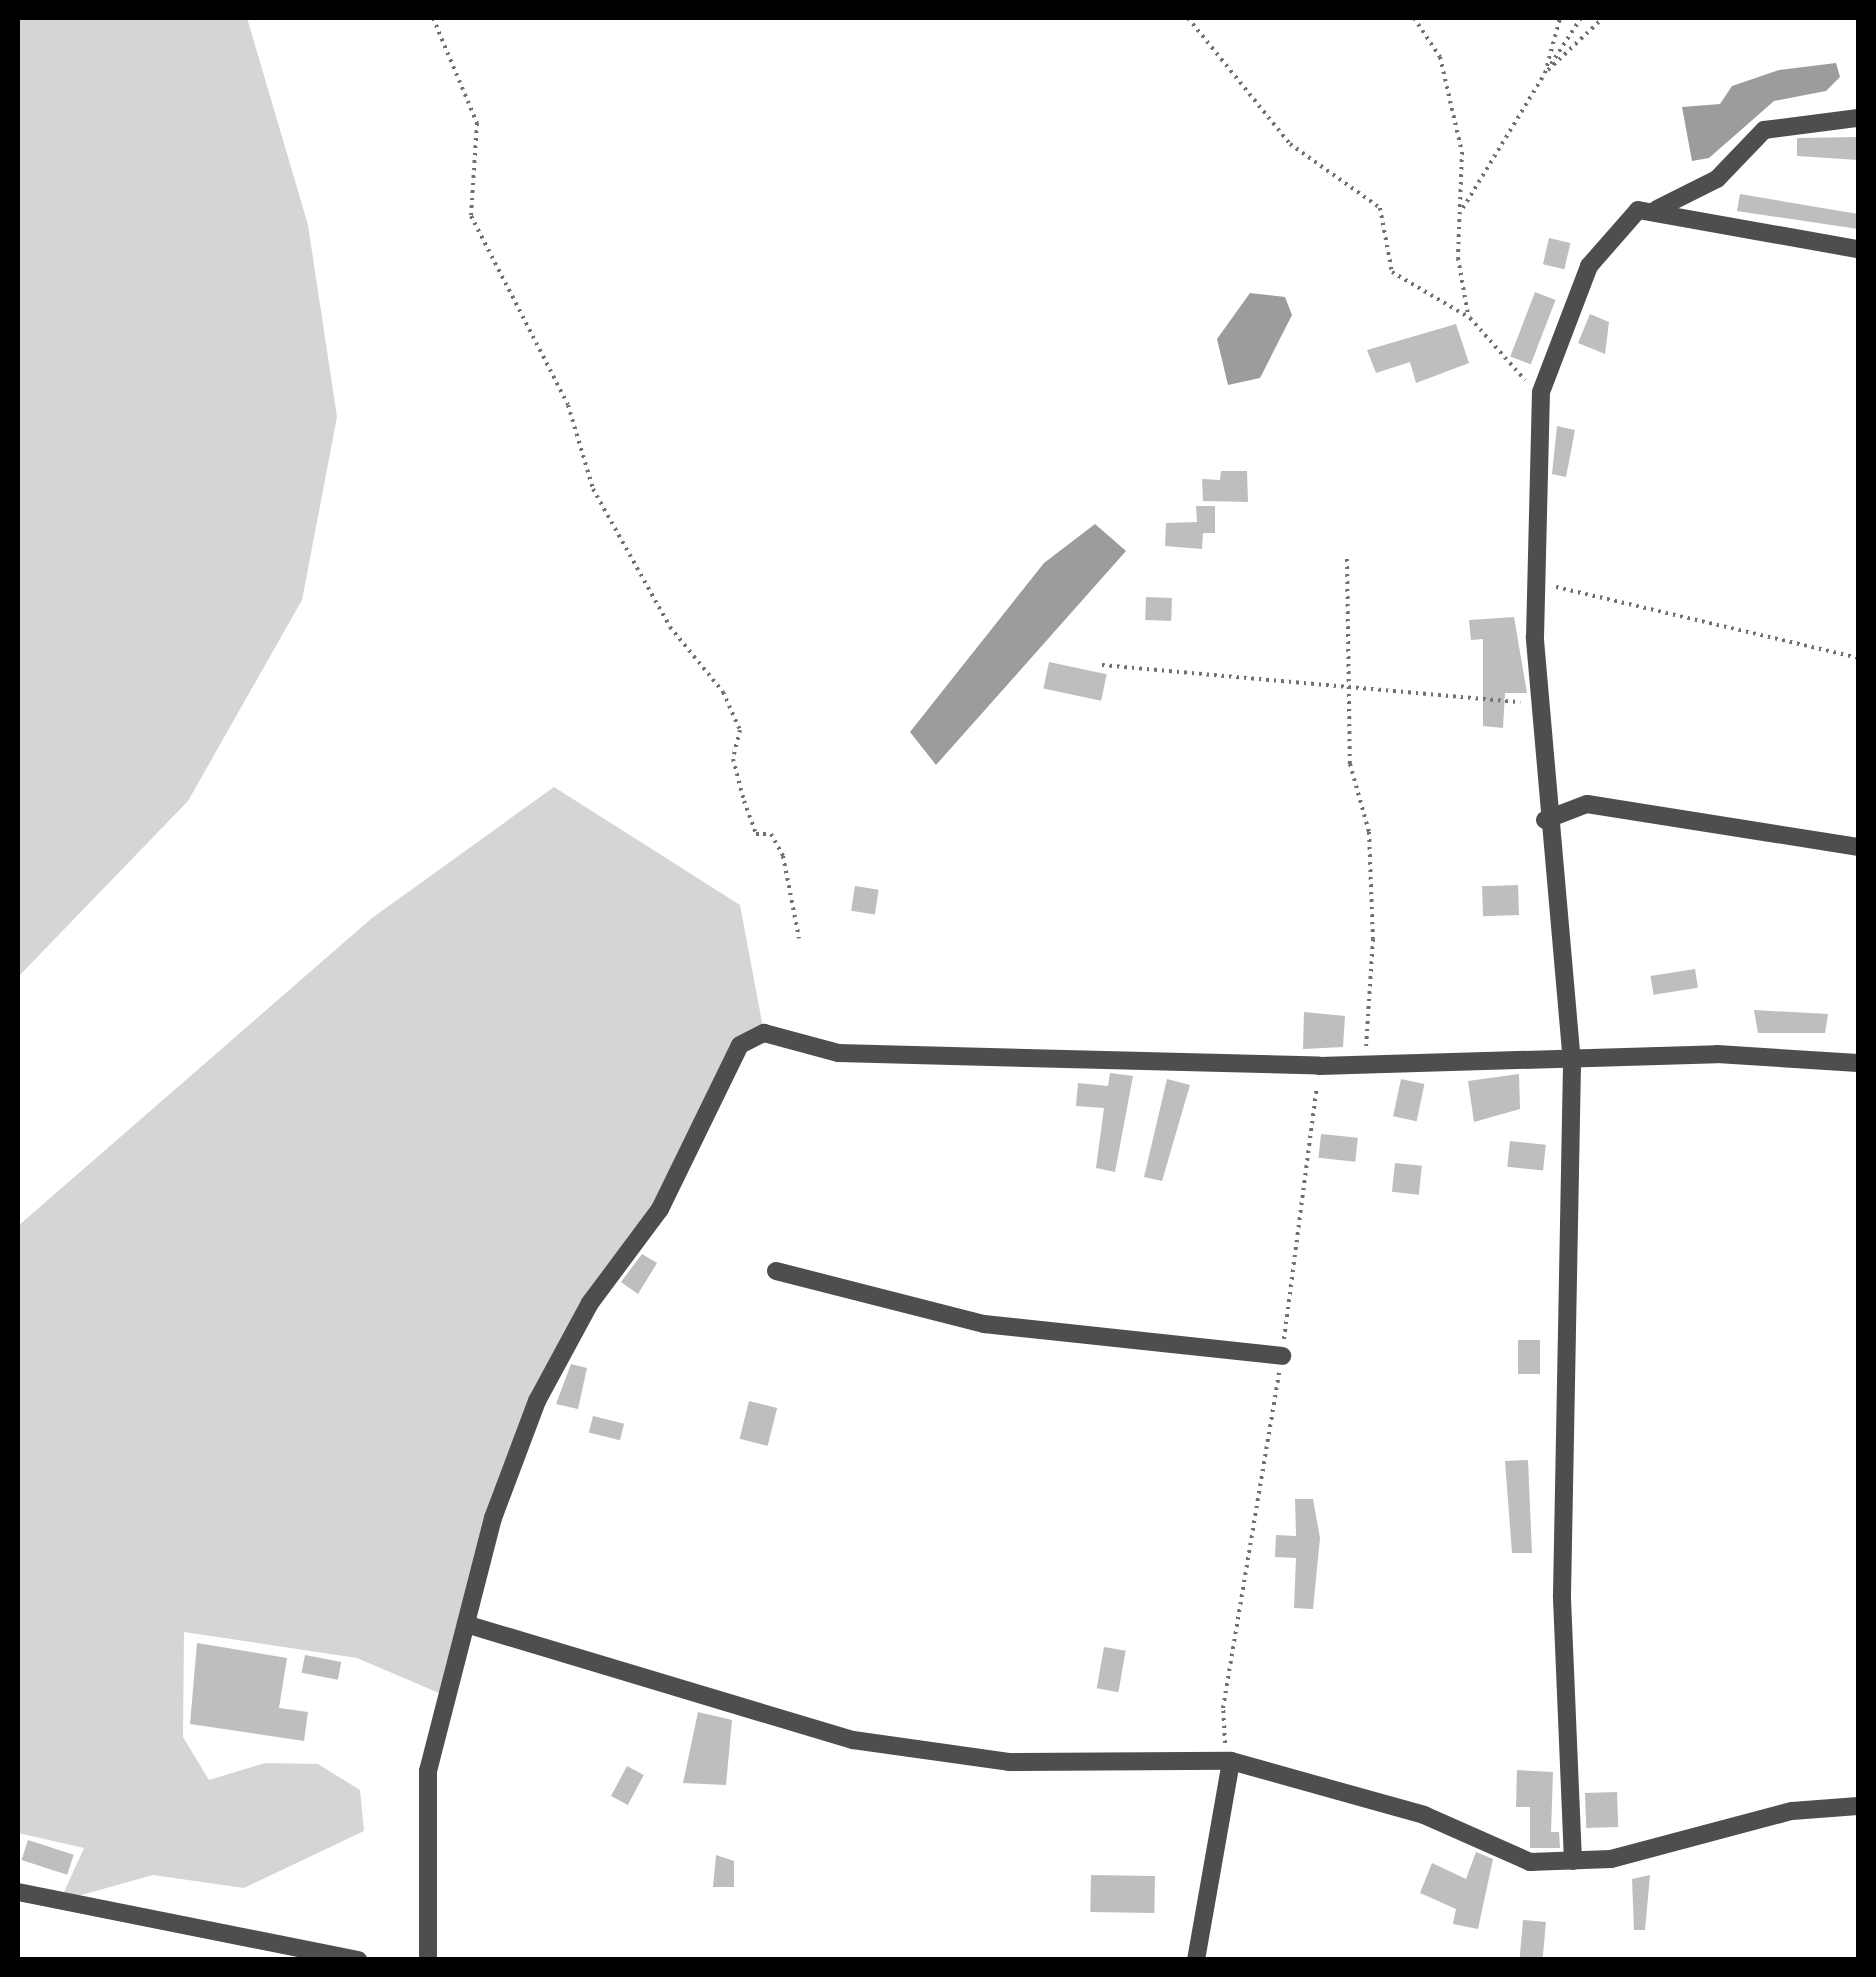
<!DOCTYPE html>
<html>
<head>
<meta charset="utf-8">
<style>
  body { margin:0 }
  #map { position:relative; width:1876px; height:1977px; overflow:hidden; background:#fff; font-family:"Fira Sans",sans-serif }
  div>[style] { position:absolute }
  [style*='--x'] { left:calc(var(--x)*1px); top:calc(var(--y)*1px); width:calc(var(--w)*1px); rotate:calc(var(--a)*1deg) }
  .green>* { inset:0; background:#d5d5d5 }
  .water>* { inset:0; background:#9c9c9c }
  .building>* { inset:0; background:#bebebe; transform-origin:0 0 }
  .path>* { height:4px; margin-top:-2px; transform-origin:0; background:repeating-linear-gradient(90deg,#707070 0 2.5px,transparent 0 7.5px) }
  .minor>* { height:18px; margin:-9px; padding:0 9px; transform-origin:9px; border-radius:9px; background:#4e4e4e }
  span { translate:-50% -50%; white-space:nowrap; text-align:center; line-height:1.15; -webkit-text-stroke:9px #fff; paint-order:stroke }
  .frame { position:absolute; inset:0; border:20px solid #000; pointer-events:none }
</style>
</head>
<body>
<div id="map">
  <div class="green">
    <div style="clip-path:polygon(18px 18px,247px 18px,308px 225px,337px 417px,302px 600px,188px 801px,18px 977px)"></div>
    <div style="clip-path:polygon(554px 787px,740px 905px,764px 1033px,740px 1045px,660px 1209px,590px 1303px,493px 1518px,453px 1699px,357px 1658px,184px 1632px,183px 1737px,209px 1780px,265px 1763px,318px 1764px,360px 1790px,364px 1831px,244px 1888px,153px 1875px,60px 1901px,84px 1848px,18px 1833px,18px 1226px,372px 918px)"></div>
  </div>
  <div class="water">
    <div style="clip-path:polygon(1836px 63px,1840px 77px,1826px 91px,1774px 101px,1709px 158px,1692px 161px,1682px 107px,1720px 104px,1732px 86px,1779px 70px)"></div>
    <div style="clip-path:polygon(1250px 293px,1285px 297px,1292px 315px,1260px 378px,1228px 385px,1217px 339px)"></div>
    <div style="clip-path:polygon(1095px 524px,1126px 551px,936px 765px,910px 732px,1044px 563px)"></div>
  </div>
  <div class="building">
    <div style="clip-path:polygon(1858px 137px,1858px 160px,1797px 156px,1797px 138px)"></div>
    <div style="clip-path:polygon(1740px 194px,1858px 214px,1858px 229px,1737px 211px)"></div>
    <div style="left:1549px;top:238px;width:22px;height:27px;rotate:13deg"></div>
    <div style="left:1535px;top:292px;width:22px;height:69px;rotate:21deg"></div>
    <div style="clip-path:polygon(1590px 314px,1609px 322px,1605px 354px,1578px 343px)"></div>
    <div style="clip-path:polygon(1456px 324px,1469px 363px,1416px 383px,1410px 362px,1376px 373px,1367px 350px)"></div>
    <div style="clip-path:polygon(1557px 426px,1575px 430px,1566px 477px,1552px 474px)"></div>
    <div style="clip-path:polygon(1221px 471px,1247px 471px,1248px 502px,1203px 501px,1202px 479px,1220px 480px)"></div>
    <div style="clip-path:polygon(1196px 506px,1215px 506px,1215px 533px,1203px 533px,1202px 549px,1165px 546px,1166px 523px,1197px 522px)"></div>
    <div style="left:1146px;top:597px;width:26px;height:23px;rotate:2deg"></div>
    <div style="clip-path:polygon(1514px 617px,1527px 693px,1505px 693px,1503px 728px,1483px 726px,1483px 639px,1471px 640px,1469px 620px)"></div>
    <div style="left:1049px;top:662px;width:59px;height:27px;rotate:12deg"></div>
    <div style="left:1518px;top:885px;width:30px;height:36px;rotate:88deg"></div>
    <div style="left:855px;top:886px;width:24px;height:25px;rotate:9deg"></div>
    <div style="left:1695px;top:969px;width:19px;height:45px;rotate:81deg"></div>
    <div style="clip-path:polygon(1754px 1010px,1828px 1014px,1825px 1033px,1758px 1033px)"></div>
    <div style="clip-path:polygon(1304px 1012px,1345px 1016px,1343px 1047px,1303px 1049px)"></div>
    <div style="clip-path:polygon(1110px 1073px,1133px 1076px,1115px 1172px,1096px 1168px,1104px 1108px,1076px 1106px,1078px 1083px,1108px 1086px)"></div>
    <div style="clip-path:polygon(1519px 1074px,1520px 1109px,1474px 1122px,1468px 1081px)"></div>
    <div style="clip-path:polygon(1167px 1079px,1190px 1085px,1162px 1181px,1144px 1177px)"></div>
    <div style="left:1401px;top:1079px;width:24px;height:38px;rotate:12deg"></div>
    <div style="left:1321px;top:1134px;width:37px;height:24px;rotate:6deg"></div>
    <div style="left:1510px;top:1141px;width:36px;height:26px;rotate:6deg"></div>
    <div style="left:1395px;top:1163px;width:27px;height:29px;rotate:6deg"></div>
    <div style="clip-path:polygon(642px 1254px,657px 1263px,638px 1294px,621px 1282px)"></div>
    <div style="left:1518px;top:1340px;width:22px;height:34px"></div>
    <div style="clip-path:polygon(571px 1364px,587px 1368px,578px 1409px,556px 1404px)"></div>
    <div style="left:749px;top:1401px;width:29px;height:39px;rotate:14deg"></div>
    <div style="left:593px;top:1416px;width:32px;height:17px;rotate:14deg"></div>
    <div style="clip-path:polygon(1528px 1460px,1532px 1553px,1512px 1553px,1505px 1461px)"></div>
    <div style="clip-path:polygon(1295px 1499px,1313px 1499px,1320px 1538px,1313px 1609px,1294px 1608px,1296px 1558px,1275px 1557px,1276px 1535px,1296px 1536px)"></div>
    <div style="clip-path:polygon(197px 1643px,287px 1658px,279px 1708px,308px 1712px,304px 1741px,190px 1724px)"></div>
    <div style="left:1104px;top:1647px;width:22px;height:42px;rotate:10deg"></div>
    <div style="left:305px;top:1655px;width:37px;height:18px;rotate:11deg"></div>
    <div style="clip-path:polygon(698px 1712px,732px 1720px,726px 1785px,683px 1783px)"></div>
    <div style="left:627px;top:1766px;width:19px;height:34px;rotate:28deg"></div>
    <div style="clip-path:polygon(1517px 1770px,1553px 1772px,1551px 1832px,1559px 1832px,1560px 1848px,1530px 1848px,1530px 1807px,1516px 1807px)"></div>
    <div style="left:1617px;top:1792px;width:35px;height:32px;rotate:88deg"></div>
    <div style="left:28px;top:1840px;width:48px;height:21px;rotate:18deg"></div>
    <div style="clip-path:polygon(1476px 1852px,1493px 1859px,1478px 1929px,1453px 1924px,1456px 1909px,1420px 1893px,1432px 1863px,1466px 1879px)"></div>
    <div style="clip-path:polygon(716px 1855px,734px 1861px,734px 1887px,713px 1887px)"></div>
    <div style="left:1091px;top:1875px;width:64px;height:37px;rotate:1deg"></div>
    <div style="clip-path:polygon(1650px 1875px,1645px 1930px,1634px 1930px,1632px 1879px)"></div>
    <div style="left:1523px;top:1920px;width:23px;height:40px;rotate:5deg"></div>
  </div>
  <div class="path">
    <div style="--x:433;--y:18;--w:114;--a:67.3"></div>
    <div style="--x:477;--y:123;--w:93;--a:93.7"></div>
    <div style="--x:471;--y:216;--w:212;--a:62.8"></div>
    <div style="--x:568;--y:405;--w:88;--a:73.4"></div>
    <div style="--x:593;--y:489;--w:158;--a:60.8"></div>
    <div style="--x:670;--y:627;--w:84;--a:50.8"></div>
    <div style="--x:723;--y:692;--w:42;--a:65.9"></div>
    <div style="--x:740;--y:730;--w:30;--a:104"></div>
    <div style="--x:733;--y:759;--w:43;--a:75.3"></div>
    <div style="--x:744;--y:801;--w:35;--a:70"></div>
    <div style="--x:756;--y:834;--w:15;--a:0"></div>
    <div style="--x:771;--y:834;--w:25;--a:61"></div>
    <div style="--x:783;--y:856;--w:84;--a:79"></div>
    <div style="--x:1188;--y:18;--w:162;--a:51"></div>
    <div style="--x:1290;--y:144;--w:110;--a:35.4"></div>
    <div style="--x:1380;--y:208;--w:65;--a:79.4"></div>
    <div style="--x:1392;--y:272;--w:91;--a:30.5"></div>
    <div style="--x:1470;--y:318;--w:83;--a:48.4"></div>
    <div style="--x:1414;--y:18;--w:47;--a:56.3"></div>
    <div style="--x:1440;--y:57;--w:98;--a:77"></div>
    <div style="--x:1462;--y:152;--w:106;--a:92.2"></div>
    <div style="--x:1458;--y:258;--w:58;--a:80"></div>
    <div style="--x:1551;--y:64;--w:55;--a:-56.9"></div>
    <div style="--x:1548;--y:70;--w:76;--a:-43.4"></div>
    <div style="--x:1463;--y:208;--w:158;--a:-58.7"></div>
    <div style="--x:1545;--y:73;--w:57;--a:-74.7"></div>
    <div style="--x:1347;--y:559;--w:205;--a:89.2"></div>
    <div style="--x:1350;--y:764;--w:71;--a:74.4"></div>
    <div style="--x:1369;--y:832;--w:107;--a:87.9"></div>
    <div style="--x:1373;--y:939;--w:107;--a:93.7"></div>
    <div style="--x:1556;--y:587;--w:310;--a:13.2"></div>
    <div style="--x:1102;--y:665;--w:420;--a:5.1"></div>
    <div style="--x:1284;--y:1339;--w:255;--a:-82.6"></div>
    <div style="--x:1225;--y:1743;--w:35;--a:-93"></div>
    <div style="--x:1223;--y:1708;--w:340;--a:-80.5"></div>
  </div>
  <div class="minor">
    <div style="--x:1657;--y:209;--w:67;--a:-26.6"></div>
    <div style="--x:1717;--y:179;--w:68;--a:-46.2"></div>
    <div style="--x:1764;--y:130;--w:95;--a:-7.3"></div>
    <div style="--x:1545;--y:820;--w:45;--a:-20.9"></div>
    <div style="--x:1587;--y:804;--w:274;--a:9"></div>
    <div style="--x:776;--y:1271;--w:215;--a:14.3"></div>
    <div style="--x:984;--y:1324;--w:300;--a:6.1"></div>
    <div style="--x:469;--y:1625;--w:401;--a:16.7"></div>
    <div style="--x:853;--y:1740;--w:159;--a:8"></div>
    <div style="--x:1010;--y:1762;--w:221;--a:-0.3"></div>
    <div style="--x:1573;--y:1861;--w:266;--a:-92.4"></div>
    <div style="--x:1562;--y:1595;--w:532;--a:-88.92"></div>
    <div style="--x:1572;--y:1063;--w:428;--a:-95"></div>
    <div style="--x:1535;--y:637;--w:245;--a:-88.6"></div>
    <div style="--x:1541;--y:392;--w:135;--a:-69.1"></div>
    <div style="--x:1589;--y:266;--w:74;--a:-48.8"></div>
    <div style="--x:1638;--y:210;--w:223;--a:10.1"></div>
    <div style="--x:18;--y:1892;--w:347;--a:11.3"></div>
    <div style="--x:428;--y:1960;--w:189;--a:-90"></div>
    <div style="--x:428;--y:1771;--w:261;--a:-75.6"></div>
    <div style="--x:493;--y:1518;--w:125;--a:-69.4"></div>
    <div style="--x:537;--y:1401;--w:111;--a:-61.6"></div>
    <div style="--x:590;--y:1303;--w:117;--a:-53.3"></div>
    <div style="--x:660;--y:1209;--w:182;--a:-64"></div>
    <div style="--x:740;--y:1045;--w:27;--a:-27"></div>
    <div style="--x:764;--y:1033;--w:77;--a:15.1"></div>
    <div style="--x:838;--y:1053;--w:481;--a:1.5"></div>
    <div style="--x:1319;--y:1066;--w:398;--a:-1.7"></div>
    <div style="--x:1717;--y:1054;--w:141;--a:3.7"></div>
    <div style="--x:1196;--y:1960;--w:202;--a:-80"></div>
    <div style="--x:1231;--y:1761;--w:200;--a:15.6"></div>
    <div style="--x:1424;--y:1815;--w:116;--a:23.9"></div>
    <div style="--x:1530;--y:1862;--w:81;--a:-2.1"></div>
    <div style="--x:1611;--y:1859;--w:187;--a:-14.9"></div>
    <div style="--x:1792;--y:1811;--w:66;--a:-4.3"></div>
  </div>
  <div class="frame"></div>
</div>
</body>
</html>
